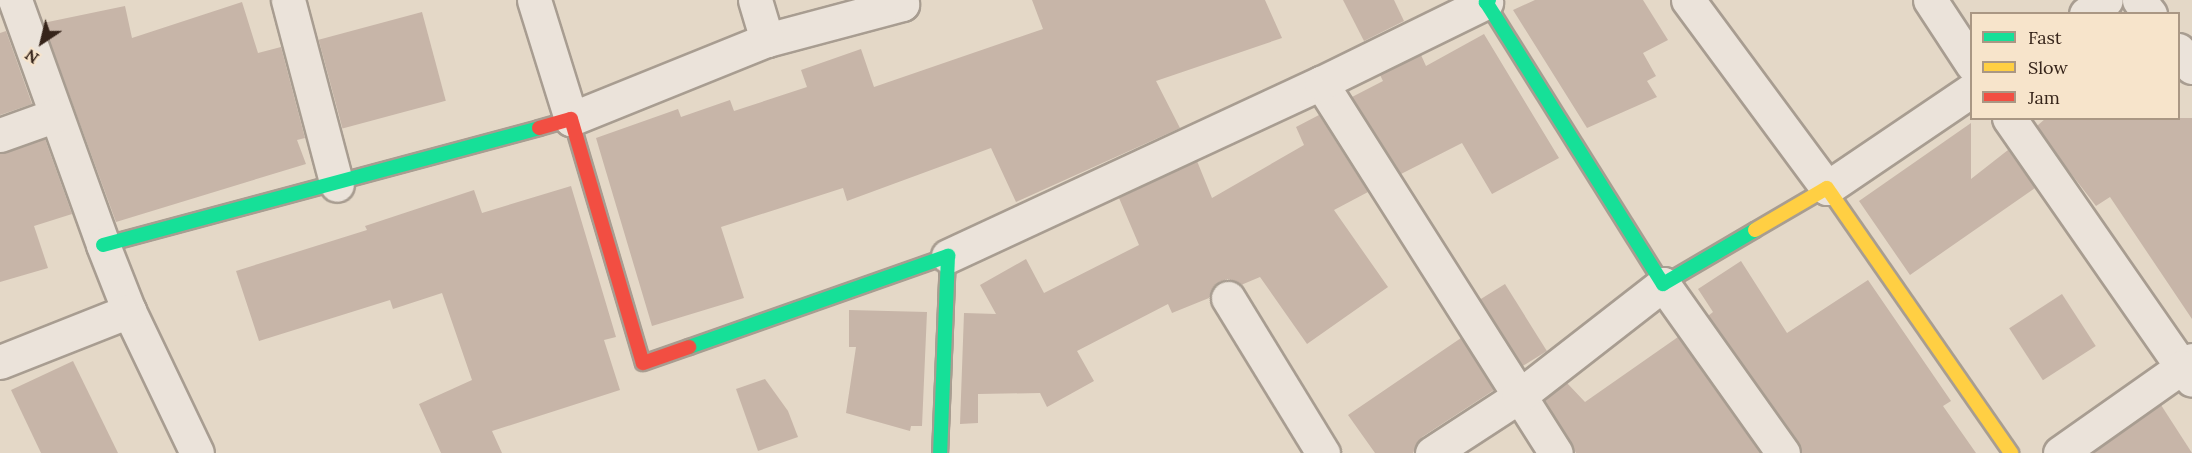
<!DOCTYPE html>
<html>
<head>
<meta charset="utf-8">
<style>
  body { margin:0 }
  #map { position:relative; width:2192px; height:453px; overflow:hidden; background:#e4d8c7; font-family:Lora,serif }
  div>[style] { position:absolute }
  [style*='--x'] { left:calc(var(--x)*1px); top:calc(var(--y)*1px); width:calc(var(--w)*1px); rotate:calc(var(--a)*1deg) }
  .building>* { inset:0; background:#c7b5a8; transform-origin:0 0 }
  .roads { filter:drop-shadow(2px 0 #a89d91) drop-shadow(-2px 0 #a89d91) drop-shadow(0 2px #a89d91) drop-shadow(0 -2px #a89d91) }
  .street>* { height:33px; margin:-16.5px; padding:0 16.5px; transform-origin:16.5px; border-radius:16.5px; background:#ebe3da }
  .fast>* { height:14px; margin:-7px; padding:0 7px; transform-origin:7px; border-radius:7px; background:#16e098 }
  .slow>* { height:14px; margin:-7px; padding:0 7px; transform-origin:7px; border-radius:7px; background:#ffcf43 }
  .jam>* { height:14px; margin:-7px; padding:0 7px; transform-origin:7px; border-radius:7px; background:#f24e42 }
  span { translate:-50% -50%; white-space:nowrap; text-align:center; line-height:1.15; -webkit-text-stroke:5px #f7e4cb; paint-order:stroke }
  .legend { position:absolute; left:1970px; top:12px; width:210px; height:108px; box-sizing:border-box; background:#f7e4cb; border:2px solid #aa9784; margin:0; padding:8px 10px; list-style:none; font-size:18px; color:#36241a }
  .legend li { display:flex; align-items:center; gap:12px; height:30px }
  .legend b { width:30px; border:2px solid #aa9784 }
  .north { position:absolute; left:12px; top:12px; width:60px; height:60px; -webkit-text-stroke:4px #f7e4cb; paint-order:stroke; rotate:215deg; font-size:16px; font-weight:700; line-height:24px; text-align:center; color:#36241a }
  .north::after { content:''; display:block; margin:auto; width:21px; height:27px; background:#36241a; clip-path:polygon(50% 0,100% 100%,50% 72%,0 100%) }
</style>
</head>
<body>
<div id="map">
  <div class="building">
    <div style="clip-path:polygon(1032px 0,1265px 0,1282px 38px,1156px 81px,1180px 128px,1016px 202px,991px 148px,847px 201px,843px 188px,721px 227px,744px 298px,652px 326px,596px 138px,678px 109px,681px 117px,730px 100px,734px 111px,807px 87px,801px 70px,861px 49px,874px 87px,1043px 29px)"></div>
    <div style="clip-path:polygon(1343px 0,1394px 0,1404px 21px,1364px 41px)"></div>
    <div style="clip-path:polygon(1535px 0,1643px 0,1668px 40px,1643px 53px,1656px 76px,1647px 81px,1657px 97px,1587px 128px,1513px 10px)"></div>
    <div style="clip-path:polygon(242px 2px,258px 53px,281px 47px,305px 138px,297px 140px,306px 164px,116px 222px,43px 23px,125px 6px,132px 38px)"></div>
    <div style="left:422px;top:12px;width:92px;height:107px;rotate:75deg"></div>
    <div style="clip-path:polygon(6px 31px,32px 104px,0 115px,0 33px)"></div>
    <div style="clip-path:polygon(1484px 34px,1559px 158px,1492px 194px,1462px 143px,1401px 174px,1352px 97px,1383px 81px,1380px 75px,1421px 55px,1426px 66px)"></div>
    <div style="clip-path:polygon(1319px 115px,1368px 192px,1334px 210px,1388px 287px,1307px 344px,1260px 277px,1241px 285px,1228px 279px,1219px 282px,1209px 298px,1172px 313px,1168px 304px,1077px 351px,1094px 381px,1047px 407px,1040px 393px,978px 394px,978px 423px,960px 424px,964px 313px,996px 314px,980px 285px,1026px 259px,1044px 293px,1139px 245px,1119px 198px,1197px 161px,1212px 198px,1304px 145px,1296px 127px)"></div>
    <div style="clip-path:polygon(2046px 118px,2192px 118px,2192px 319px,2110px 197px,2096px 206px,2066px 167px,2037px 126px)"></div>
    <div style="clip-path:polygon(1971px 123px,1971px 179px,2008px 150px,2035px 188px,1910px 275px,1859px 201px)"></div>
    <div style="clip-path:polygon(45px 139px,72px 214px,34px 226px,48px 268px,0 282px,0 153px)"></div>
    <div style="clip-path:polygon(571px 186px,616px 337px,604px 340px,620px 390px,492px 431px,502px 453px,441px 453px,419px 404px,472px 380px,442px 293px,393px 309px,390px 300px,259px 341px,236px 271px,367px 230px,365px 226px,474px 190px,482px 213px)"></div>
    <div style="clip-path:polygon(1741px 261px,1787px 333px,1868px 280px,1951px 401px,1943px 406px,1976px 453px,1801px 453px,1798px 442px,1708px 316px,1713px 312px,1698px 289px)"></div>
    <div style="left:1505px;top:284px;width:79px;height:29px;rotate:58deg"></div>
    <div style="left:2062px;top:294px;width:62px;height:63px;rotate:57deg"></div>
    <div style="clip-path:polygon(849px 310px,927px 312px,922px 426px,911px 426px,910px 431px,846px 413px,856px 347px,849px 347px)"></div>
    <div style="clip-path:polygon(1678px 337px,1760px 453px,1576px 453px,1545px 400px,1567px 383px,1585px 402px)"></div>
    <div style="clip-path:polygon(1461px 338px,1494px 390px,1422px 437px,1413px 453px,1375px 453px,1348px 415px)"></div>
    <div style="clip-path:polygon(73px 361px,118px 453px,41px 453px,11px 390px)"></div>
    <div style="clip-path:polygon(765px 379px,788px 411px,798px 437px,758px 451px,736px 389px)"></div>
    <div style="clip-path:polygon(2161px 405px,2192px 453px,2093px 453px)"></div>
  </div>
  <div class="roads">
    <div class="street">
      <div style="--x:15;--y:0;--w:260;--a:70.2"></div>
      <div style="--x:103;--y:245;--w:71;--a:68.5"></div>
      <div style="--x:129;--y:311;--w:157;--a:64.4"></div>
      <div style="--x:288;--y:0;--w:191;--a:75.2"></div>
      <div style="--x:534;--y:0;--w:125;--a:72.7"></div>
      <div style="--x:571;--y:119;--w:211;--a:-22"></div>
      <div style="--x:767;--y:40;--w:140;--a:-14.9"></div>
      <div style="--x:902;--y:4;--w:4;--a:-104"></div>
      <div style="--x:755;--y:0;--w:42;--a:73.3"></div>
      <div style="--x:1688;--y:0;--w:234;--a:53.5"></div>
      <div style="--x:1827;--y:188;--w:175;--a:-34.1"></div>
      <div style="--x:1930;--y:0;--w:77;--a:56.7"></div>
      <div style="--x:2139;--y:0;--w:18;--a:52"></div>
      <div style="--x:2086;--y:14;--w:24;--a:-35"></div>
      <div style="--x:2178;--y:50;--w:22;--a:51"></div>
      <div style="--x:1321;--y:83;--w:438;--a:57.6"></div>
      <div style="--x:2009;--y:118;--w:303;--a:55.2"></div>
      <div style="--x:2182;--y:367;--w:12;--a:-35"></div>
      <div style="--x:0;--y:135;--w:59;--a:-19.7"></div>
      <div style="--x:948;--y:256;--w:411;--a:-24.9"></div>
      <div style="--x:1321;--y:83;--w:184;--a:-26.1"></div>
      <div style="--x:1228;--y:298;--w:182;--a:58.5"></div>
      <div style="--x:0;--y:362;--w:139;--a:-21.6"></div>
      <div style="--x:1432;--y:453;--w:103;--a:-33.1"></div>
      <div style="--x:1518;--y:397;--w:184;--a:-37.9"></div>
      <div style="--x:1663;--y:284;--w:207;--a:54.6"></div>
      <div style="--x:2060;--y:453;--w:149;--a:-35.2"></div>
      <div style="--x:2182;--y:367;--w:16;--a:52"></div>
    </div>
    <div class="fast">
      <div style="--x:1489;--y:0;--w:4;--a:146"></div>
      <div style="--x:1486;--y:2;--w:333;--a:57.9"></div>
      <div style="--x:1663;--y:284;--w:107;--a:-30.4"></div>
      <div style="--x:103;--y:245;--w:451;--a:-15"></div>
      <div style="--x:689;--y:347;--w:275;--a:-19.4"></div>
      <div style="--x:948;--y:256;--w:197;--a:92.3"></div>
    </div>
    <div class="slow">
      <div style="--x:1755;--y:230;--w:83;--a:-30.3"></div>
      <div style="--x:1827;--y:188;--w:323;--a:55.2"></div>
    </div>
    <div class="jam">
      <div style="--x:539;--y:128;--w:33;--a:-16"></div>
      <div style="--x:571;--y:119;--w:254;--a:73.6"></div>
      <div style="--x:643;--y:363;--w:49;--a:-19.2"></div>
    </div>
  </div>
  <ul class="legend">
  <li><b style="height:8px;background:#16e098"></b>Fast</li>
  <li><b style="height:8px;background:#ffcf43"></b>Slow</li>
  <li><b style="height:8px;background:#f24e42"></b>Jam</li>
  </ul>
  <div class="north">N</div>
</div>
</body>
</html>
